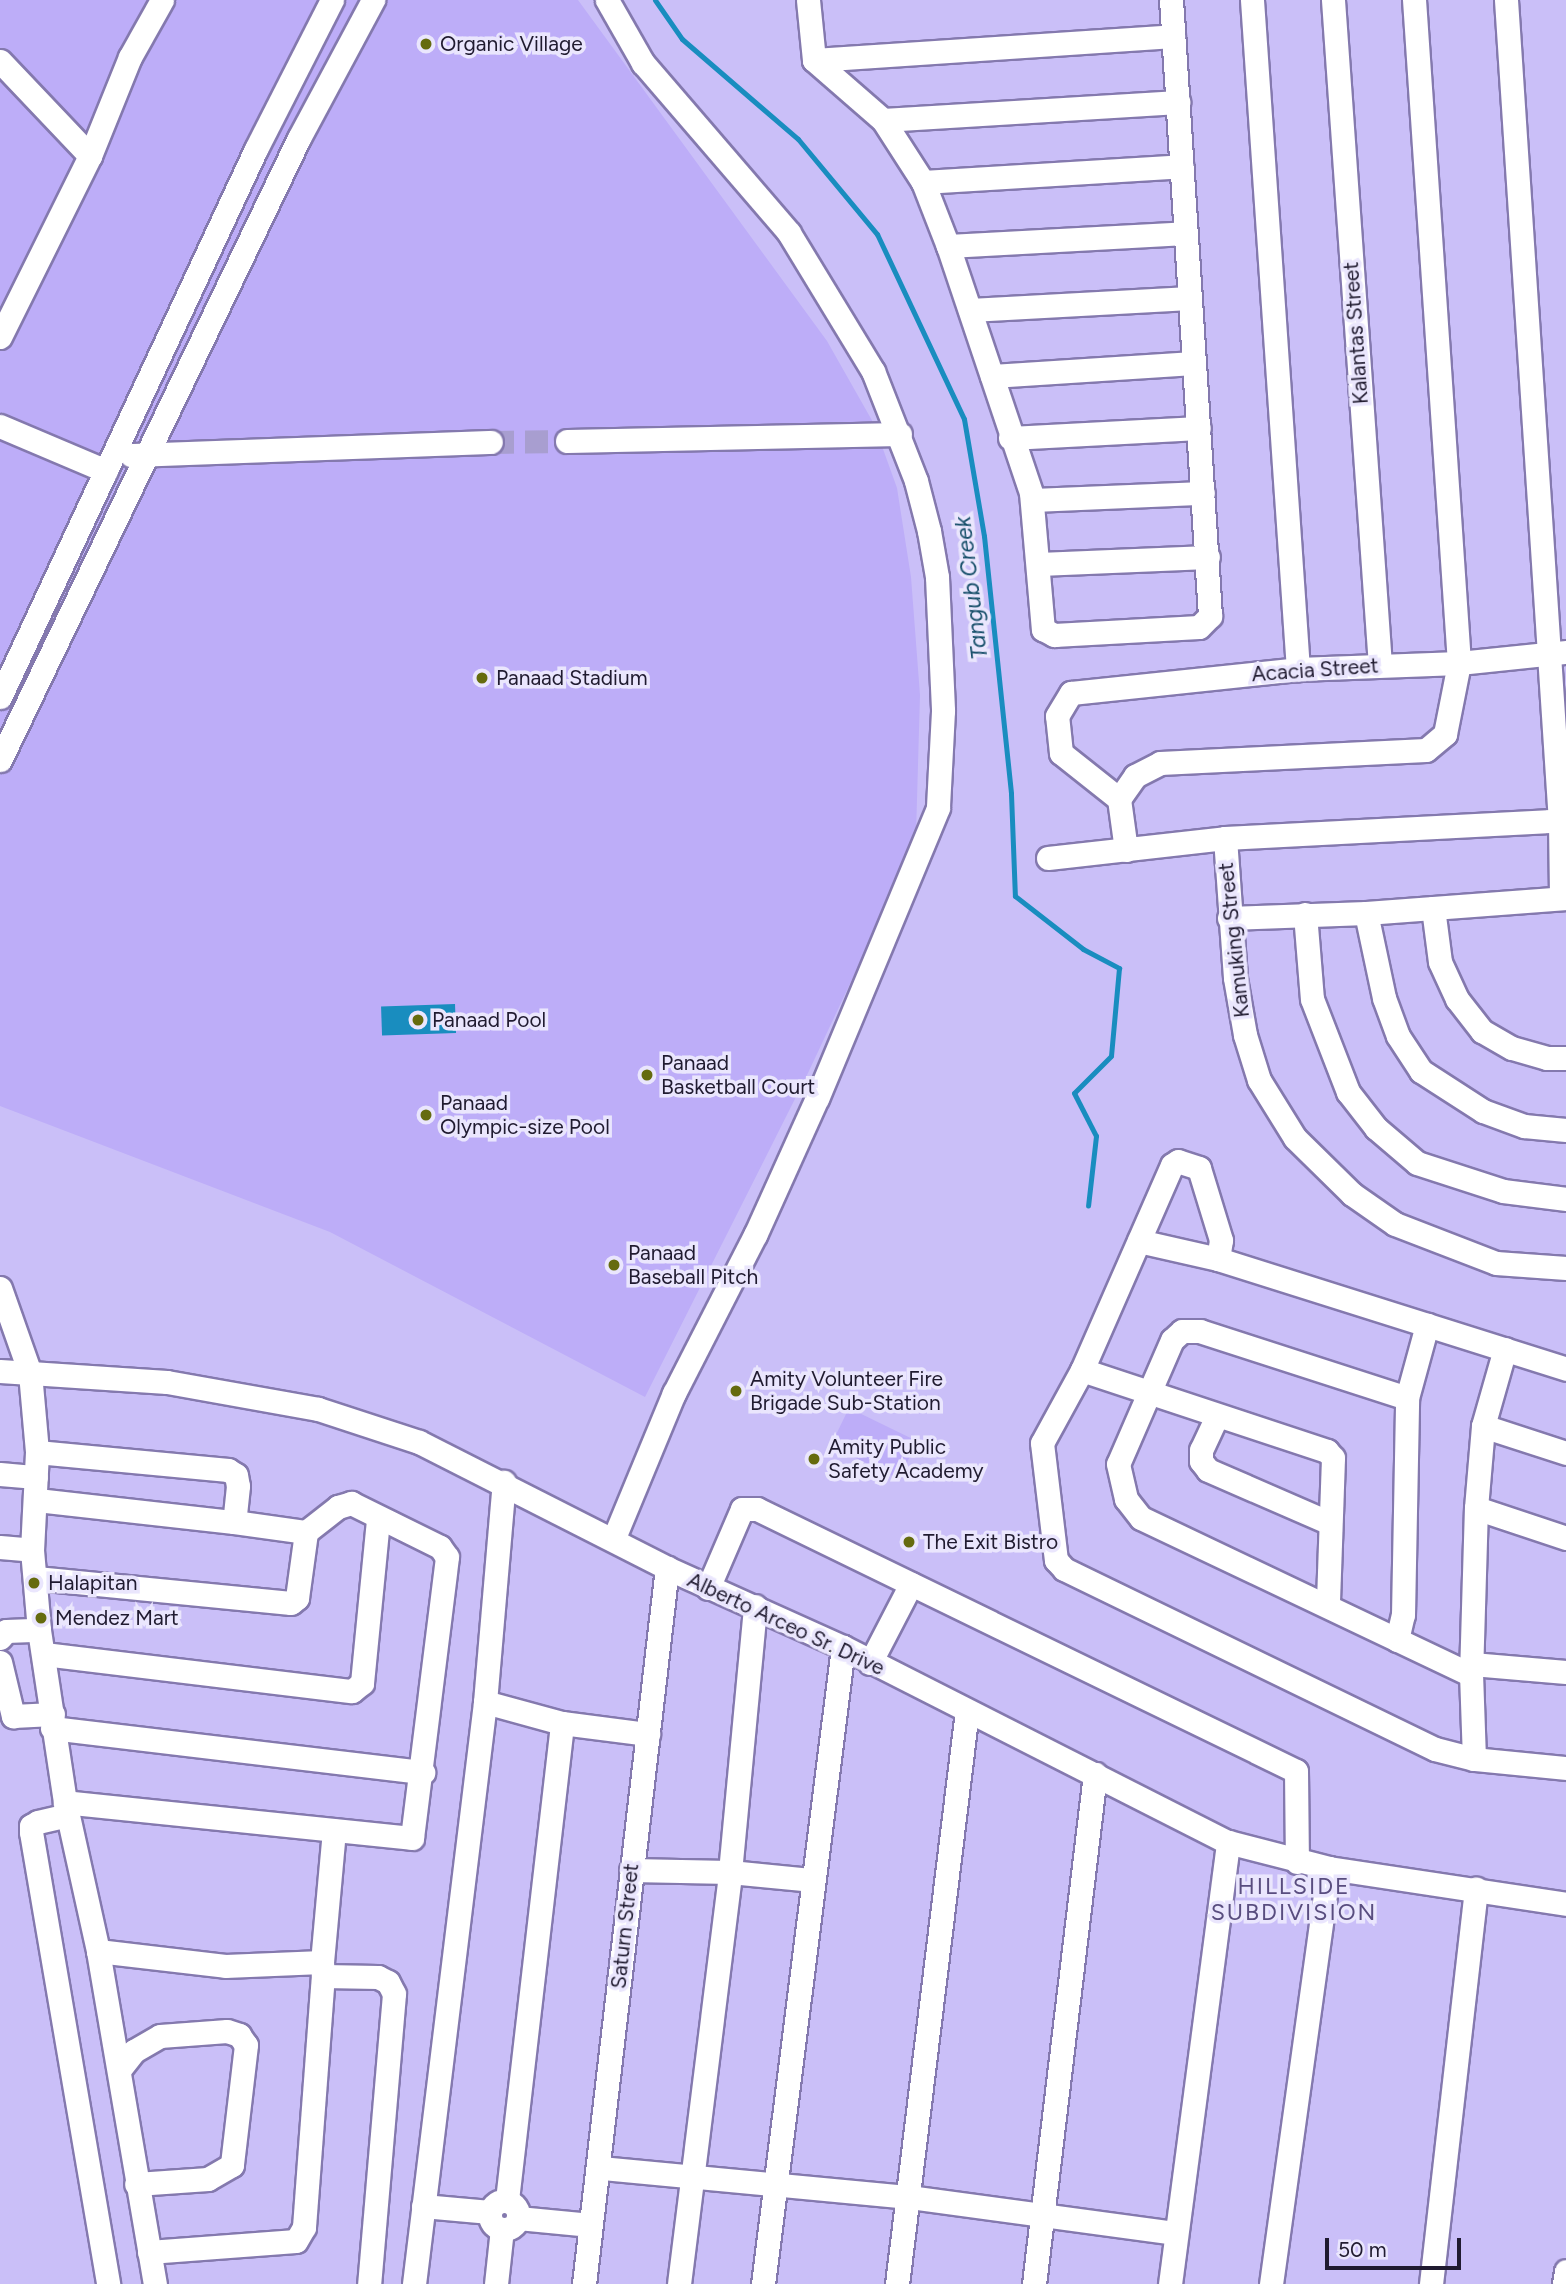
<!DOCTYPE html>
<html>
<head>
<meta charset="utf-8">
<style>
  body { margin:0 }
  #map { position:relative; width:1566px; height:2284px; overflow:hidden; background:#cabff8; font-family:Figtree,sans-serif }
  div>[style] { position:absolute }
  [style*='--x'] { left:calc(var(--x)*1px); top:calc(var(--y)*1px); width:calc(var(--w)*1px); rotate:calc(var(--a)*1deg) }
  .green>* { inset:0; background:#bdadf8; transform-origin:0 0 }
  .water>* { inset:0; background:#198dbf; transform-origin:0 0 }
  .stream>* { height:5px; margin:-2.5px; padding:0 2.5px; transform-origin:2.5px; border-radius:2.5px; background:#198dbf }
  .minor-tunnel>* { height:23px; margin-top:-11.5px; transform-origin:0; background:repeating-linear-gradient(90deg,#a89ed0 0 23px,transparent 0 34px) }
  .roads { filter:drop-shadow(2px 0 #8479ae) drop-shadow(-2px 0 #8479ae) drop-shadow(0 2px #8479ae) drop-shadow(0 -2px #8479ae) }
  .minor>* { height:23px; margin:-11.5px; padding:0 11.5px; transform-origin:11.5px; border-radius:11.5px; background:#fff }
  .minor>.ring { margin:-11.5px; padding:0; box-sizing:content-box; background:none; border:23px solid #fff; border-radius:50% }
  .dots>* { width:19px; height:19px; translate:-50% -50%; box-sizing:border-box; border:4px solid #eae6fd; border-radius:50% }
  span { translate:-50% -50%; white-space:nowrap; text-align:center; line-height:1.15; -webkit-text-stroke:7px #eae6fd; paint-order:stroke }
  .poi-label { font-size:21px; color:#201b30 }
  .left { translate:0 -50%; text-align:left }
  .street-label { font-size:21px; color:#201b30 }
  .water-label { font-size:23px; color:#174f6a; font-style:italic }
  .neighbourhood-label { font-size:23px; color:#594d7f; letter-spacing:2px }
  .scale { position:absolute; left:1325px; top:2238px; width:136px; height:32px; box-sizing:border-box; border:4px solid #201b30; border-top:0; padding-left:9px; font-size:21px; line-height:24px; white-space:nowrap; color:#201b30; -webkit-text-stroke:5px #eae6fd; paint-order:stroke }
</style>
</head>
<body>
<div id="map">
  <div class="green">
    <div style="clip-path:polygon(0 0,578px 0,827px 341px,874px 424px,897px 488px,911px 577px,920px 695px,916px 835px,910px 856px,808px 1073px,645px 1397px,330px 1232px,0 1106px)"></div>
    <div style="left:849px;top:1408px;width:76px;height:42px;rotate:26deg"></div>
  </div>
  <div class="water">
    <div style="left:455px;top:1004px;width:29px;height:74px;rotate:88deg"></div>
  </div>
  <div class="stream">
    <div style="--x:655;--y:0;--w:47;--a:55.3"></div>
    <div style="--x:682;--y:39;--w:153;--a:40.8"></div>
    <div style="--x:798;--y:139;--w:124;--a:50.3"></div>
    <div style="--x:877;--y:234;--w:204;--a:64.8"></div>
    <div style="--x:964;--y:419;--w:119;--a:80.3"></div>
    <div style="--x:984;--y:536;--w:259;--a:84"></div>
    <div style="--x:1011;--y:794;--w:102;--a:87.8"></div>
    <div style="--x:1015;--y:896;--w:86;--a:37.9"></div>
    <div style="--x:1083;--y:949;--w:41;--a:27.8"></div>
    <div style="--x:1119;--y:968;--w:88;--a:95.2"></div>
    <div style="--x:1111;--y:1056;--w:52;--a:135"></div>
    <div style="--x:1074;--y:1093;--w:48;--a:62.9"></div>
    <div style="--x:1096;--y:1136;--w:70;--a:96.5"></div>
  </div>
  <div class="minor-tunnel">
    <div style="--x:491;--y:442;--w:76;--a:-0.8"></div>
  </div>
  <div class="roads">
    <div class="minor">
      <div style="--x:607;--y:0;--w:73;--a:60.3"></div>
      <div style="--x:643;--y:63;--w:224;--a:49.3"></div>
      <div style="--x:789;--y:233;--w:162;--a:58.7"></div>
      <div style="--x:873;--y:371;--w:118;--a:68.6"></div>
      <div style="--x:916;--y:481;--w:52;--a:75.4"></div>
      <div style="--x:929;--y:531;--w:47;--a:80.1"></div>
      <div style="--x:937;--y:577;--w:134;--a:87.4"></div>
      <div style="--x:943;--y:711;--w:97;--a:93"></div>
      <div style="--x:938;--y:808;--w:314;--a:112.6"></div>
      <div style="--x:817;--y:1098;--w:150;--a:114.3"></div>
      <div style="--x:755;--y:1235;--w:178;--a:117.1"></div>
      <div style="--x:674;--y:1393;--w:157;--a:112.5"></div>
      <div style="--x:808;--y:0;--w:60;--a:84.3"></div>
      <div style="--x:814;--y:60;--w:91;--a:41"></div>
      <div style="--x:883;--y:120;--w:74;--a:57.2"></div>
      <div style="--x:923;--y:182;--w:69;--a:68.7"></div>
      <div style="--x:948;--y:246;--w:261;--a:71.4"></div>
      <div style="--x:1031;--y:493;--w:137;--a:85"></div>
      <div style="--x:1043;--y:629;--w:13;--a:29"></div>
      <div style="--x:1054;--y:635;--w:145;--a:-3.2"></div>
      <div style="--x:1199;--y:627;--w:16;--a:-45"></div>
      <div style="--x:1210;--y:616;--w:617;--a:-93.62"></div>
      <div style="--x:1252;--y:0;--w:671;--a:86.07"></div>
      <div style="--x:1333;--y:0;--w:667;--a:85.96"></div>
      <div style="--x:1506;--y:0;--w:824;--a:86.24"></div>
      <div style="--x:1560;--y:822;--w:76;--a:89.2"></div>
      <div style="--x:814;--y:60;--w:360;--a:-3.8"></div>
      <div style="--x:0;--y:61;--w:131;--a:46.5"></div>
      <div style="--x:883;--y:120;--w:296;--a:-3.5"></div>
      <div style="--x:923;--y:182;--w:259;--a:-3.5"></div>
      <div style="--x:948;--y:246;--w:238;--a:-3.1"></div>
      <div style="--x:970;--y:310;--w:220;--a:-3.1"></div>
      <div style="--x:0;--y:337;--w:202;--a:-63.6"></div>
      <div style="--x:90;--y:156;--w:107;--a:-68"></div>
      <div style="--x:130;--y:57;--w:65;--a:-60.7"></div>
      <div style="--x:992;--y:376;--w:202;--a:-3.7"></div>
      <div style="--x:0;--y:426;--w:115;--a:23"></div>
      <div style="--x:1010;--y:438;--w:189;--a:-3"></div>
      <div style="--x:567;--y:441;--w:333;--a:-1.2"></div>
      <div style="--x:131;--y:455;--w:360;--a:-2.1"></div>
      <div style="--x:1033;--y:500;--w:170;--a:-2.4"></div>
      <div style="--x:1039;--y:564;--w:169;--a:-2.4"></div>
      <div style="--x:0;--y:697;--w:605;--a:-64.96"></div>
      <div style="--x:256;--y:149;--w:167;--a:-63"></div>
      <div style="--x:0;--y:760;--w:690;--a:-64.33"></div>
      <div style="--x:299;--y:138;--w:157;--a:-61.8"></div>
      <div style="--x:1119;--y:799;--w:28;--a:-55"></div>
      <div style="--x:1135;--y:776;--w:28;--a:-27"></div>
      <div style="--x:1160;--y:763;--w:266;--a:-2.8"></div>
      <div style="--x:1426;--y:750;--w:25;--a:-40"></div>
      <div style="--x:1445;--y:734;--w:72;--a:-78.8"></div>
      <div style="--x:1459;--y:663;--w:665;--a:-93.88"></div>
      <div style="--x:1225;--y:838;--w:140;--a:85.9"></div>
      <div style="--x:1235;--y:978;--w:58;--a:80"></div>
      <div style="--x:1245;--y:1035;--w:47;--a:72.7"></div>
      <div style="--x:1259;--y:1080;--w:68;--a:58.2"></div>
      <div style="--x:1295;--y:1138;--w:80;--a:44.5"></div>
      <div style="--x:1352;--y:1194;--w:52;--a:34.9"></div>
      <div style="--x:1395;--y:1224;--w:108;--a:21.1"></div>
      <div style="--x:1496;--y:1263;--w:70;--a:4.1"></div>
      <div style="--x:1126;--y:850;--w:51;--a:-97.8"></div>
      <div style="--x:1119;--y:799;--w:74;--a:-141.6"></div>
      <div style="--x:1061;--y:753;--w:37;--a:-96"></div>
      <div style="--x:1057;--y:716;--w:27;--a:-59"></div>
      <div style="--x:1071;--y:693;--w:228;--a:-6"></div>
      <div style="--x:1298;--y:669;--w:161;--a:-2.1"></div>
      <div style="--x:1459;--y:663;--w:108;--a:-5.9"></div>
      <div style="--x:1048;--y:858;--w:178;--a:-6.4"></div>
      <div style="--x:1225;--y:838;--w:341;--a:-3"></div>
      <div style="--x:1433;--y:908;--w:54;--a:82.6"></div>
      <div style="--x:1440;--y:962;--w:41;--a:65.3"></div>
      <div style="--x:1457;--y:999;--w:41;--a:52"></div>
      <div style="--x:1482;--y:1031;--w:34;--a:30"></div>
      <div style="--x:1512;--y:1048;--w:36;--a:16"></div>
      <div style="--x:1547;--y:1058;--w:19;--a:0"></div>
      <div style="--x:1366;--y:913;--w:87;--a:78"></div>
      <div style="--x:1384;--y:998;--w:40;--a:69.8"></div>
      <div style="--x:1398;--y:1036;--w:42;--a:56.7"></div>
      <div style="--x:1421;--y:1071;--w:74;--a:32.8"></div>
      <div style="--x:1483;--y:1111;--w:44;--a:20.1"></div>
      <div style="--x:1524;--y:1126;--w:42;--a:5.4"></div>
      <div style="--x:1305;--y:914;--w:85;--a:85.3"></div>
      <div style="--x:1312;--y:999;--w:100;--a:68.8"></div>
      <div style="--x:1348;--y:1092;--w:46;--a:52.1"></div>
      <div style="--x:1376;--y:1128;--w:54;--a:40.5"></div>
      <div style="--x:1417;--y:1163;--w:90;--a:18"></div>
      <div style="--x:1503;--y:1191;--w:64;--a:7.2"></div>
      <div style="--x:1229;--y:918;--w:137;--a:-2.1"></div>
      <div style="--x:1366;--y:913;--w:201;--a:-4.3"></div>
      <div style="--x:1139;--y:1241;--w:81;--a:12.8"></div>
      <div style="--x:1218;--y:1259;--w:365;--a:17.5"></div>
      <div style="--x:1218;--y:1259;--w:19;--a:-81"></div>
      <div style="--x:1221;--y:1240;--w:75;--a:-107"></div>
      <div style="--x:1199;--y:1168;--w:22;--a:-162"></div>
      <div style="--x:1178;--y:1161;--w:7;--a:146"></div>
      <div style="--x:1172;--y:1165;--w:224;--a:113.7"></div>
      <div style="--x:1082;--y:1370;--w:83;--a:118.7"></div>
      <div style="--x:1042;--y:1443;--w:118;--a:83.2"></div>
      <div style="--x:1056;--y:1560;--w:12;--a:48"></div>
      <div style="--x:1064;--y:1569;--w:412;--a:25.9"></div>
      <div style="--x:1435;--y:1749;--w:40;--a:14.4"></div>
      <div style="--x:1474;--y:1759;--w:92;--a:5.6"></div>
      <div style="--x:0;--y:1288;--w:90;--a:70.6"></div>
      <div style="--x:30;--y:1373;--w:79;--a:84.9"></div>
      <div style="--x:37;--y:1452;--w:98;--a:92.9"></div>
      <div style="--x:32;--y:1550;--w:80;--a:85"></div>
      <div style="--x:39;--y:1630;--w:174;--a:81.4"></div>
      <div style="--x:1082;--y:1370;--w:258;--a:18.3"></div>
      <div style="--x:1327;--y:1451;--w:9;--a:49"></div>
      <div style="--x:1333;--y:1458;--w:146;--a:92"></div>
      <div style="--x:0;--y:1371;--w:167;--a:3.8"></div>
      <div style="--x:167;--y:1382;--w:153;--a:10.1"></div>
      <div style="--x:318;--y:1409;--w:106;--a:18.1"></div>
      <div style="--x:419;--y:1442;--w:278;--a:26.9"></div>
      <div style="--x:667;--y:1568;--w:193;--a:24.2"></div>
      <div style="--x:843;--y:1647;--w:432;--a:26.9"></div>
      <div style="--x:1228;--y:1842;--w:104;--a:14.4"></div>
      <div style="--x:1329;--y:1868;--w:240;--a:8.6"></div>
      <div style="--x:1407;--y:1398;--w:218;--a:-162.1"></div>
      <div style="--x:1200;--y:1331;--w:18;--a:180"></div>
      <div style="--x:1182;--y:1331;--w:13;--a:138"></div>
      <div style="--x:1172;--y:1340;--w:135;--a:113.5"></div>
      <div style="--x:1118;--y:1464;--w:36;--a:77"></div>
      <div style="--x:1126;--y:1499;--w:24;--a:52"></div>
      <div style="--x:1141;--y:1518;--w:365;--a:25.4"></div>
      <div style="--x:1217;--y:1416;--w:38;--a:115"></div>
      <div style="--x:1201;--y:1450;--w:11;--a:90"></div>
      <div style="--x:1201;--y:1461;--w:11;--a:52"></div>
      <div style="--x:1208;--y:1470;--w:133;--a:23.5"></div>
      <div style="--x:1483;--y:1426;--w:87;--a:18"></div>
      <div style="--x:37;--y:1452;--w:192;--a:5.4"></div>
      <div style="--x:228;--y:1470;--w:9;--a:32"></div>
      <div style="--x:236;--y:1475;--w:11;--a:80"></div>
      <div style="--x:238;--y:1486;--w:36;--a:96"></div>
      <div style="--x:234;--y:1522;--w:73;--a:7.9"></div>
      <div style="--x:306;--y:1532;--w:41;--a:-38"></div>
      <div style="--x:338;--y:1507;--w:14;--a:-17"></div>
      <div style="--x:351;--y:1503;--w:99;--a:26.3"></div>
      <div style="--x:440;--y:1547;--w:12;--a:55"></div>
      <div style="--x:447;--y:1557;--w:283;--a:97.1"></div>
      <div style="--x:412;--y:1838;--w:349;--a:-174.1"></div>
      <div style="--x:65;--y:1802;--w:153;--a:77.5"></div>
      <div style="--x:98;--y:1951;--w:338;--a:80.3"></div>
      <div style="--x:0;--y:1474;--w:36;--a:5"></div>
      <div style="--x:37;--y:1500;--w:198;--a:6.4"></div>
      <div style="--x:1476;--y:1508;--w:95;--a:18.4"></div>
      <div style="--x:0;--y:1547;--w:32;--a:5"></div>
      <div style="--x:36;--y:1578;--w:256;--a:5.6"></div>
      <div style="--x:291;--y:1603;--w:8;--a:-40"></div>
      <div style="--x:297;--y:1598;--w:67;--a:-82.2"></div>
      <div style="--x:708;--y:1588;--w:86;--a:-66.7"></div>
      <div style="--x:742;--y:1509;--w:15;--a:0"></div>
      <div style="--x:757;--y:1509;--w:599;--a:25.92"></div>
      <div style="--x:1296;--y:1771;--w:91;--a:89.4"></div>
      <div style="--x:0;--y:1638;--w:9;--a:-49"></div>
      <div style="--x:6;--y:1631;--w:33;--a:-2"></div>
      <div style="--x:1397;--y:1640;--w:26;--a:-77"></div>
      <div style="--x:1403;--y:1615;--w:217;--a:-88.9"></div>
      <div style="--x:1407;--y:1398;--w:76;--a:-74.7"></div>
      <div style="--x:44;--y:1654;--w:310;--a:6.9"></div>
      <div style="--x:352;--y:1691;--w:13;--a:-39"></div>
      <div style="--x:362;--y:1683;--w:165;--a:-84.4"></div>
      <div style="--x:0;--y:1662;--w:56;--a:76.5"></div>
      <div style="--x:13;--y:1716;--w:40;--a:-2.9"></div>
      <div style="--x:870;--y:1663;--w:89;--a:-62.6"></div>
      <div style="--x:1472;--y:1664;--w:94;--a:4.9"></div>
      <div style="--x:485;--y:1702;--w:80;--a:15.3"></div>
      <div style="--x:562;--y:1723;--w:87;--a:7.3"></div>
      <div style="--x:52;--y:1728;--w:374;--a:6.8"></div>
      <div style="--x:1474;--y:1759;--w:84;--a:-92"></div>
      <div style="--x:1471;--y:1675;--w:167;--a:-88.3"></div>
      <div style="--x:1476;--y:1508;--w:82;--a:-85.1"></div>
      <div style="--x:1483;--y:1426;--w:80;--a:-74.1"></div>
      <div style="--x:68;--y:1815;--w:31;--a:167"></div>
      <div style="--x:38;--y:1822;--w:8;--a:150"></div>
      <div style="--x:31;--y:1826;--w:6;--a:90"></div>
      <div style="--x:31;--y:1832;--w:459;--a:80.3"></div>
      <div style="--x:631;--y:1870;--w:99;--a:1.2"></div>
      <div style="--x:730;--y:1872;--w:81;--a:5.6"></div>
      <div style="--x:98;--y:1951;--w:128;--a:6.7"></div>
      <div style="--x:225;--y:1966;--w:97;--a:-2.4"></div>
      <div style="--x:322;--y:1962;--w:14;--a:86"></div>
      <div style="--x:323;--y:1976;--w:55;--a:1"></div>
      <div style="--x:378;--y:1977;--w:11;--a:27"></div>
      <div style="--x:388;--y:1982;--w:13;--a:63"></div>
      <div style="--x:394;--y:1994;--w:291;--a:94.9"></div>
      <div style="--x:322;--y:1962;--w:132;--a:-84.8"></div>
      <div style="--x:120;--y:2069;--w:23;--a:-52"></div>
      <div style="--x:134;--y:2051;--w:30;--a:-30"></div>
      <div style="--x:160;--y:2036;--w:67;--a:-4.3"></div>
      <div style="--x:227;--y:2031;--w:13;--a:18"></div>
      <div style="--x:239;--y:2035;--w:12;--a:55"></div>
      <div style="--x:246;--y:2045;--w:121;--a:96.7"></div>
      <div style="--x:232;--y:2165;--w:28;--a:150"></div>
      <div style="--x:208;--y:2179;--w:72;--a:176"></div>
      <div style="--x:601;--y:2168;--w:309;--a:5.4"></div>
      <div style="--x:909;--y:2197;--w:269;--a:7.7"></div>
      <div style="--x:507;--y:2200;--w:480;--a:-83.4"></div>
      <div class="ring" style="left:490px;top:2201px;width:5px;height:5px"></div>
      <div style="--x:423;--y:2206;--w:67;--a:5.1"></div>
      <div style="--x:518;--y:2218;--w:73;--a:5.5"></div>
      <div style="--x:149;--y:2252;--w:147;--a:-4.3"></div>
      <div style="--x:296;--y:2241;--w:16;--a:-60"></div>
      <div style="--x:304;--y:2227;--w:252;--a:-85.7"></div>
      <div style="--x:414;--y:2284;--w:586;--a:-83.04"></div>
      <div style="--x:485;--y:1702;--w:221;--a:-85.1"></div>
      <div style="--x:496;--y:2284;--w:55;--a:-83.8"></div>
      <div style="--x:584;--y:2284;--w:721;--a:-83.39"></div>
      <div style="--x:679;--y:2284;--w:415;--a:-82.9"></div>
      <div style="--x:730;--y:1872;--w:267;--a:-84.6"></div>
      <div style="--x:763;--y:2284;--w:642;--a:-82.84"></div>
      <div style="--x:897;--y:2284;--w:577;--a:-83.04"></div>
      <div style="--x:1034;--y:2284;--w:514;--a:-83.18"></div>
      <div style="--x:1170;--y:2284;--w:446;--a:-82.5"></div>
      <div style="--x:1271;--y:2284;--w:420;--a:-82.1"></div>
      <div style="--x:1431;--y:2284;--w:398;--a:-83.5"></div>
      <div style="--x:1564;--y:2284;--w:13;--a:-81"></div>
    </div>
  </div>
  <div class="dots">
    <div style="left:426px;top:44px;background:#656b0e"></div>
    <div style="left:482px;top:678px;background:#656b0e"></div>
    <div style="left:418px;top:1020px;background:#656b0e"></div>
    <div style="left:647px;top:1075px;background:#656b0e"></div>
    <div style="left:426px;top:1115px;background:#656b0e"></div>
    <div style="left:614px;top:1265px;background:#656b0e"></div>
    <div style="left:736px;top:1391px;background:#656b0e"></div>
    <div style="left:814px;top:1459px;background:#656b0e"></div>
    <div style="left:909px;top:1542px;background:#656b0e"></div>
    <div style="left:34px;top:1583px;background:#656b0e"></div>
    <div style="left:41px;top:1618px;background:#656b0e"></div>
  </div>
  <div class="poi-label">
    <span class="left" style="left:440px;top:44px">Organic Village</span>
    <span class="left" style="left:496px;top:678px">Panaad Stadium</span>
    <span class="left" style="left:432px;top:1020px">Panaad Pool</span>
    <span class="left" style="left:661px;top:1075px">Panaad<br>Basketball Court</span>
    <span class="left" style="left:440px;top:1115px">Panaad<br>Olympic-size Pool</span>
    <span class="left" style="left:628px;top:1265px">Panaad<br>Baseball Pitch</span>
    <span class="left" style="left:750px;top:1391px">Amity Volunteer Fire<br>Brigade Sub-Station</span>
    <span class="left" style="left:828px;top:1459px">Amity Public<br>Safety Academy</span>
    <span class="left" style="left:923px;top:1542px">The Exit Bistro</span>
    <span class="left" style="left:48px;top:1583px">Halapitan</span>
    <span class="left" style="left:55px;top:1618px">Mendez Mart</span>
  </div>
  <div class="street-label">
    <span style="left:1356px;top:333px;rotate:-94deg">Kalantas Street</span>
    <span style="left:1315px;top:670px;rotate:-4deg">Acacia Street</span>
    <span style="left:1234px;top:940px;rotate:-96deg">Kamuking Street</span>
    <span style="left:786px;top:1624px;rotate:25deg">Alberto Arceo Sr. Drive</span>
    <span style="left:625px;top:1926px;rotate:-84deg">Saturn Street</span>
  </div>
  <div class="water-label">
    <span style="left:971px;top:588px;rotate:-97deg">Tangub Creek</span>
  </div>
  <div class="neighbourhood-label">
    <span style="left:1294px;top:1899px">HILLSIDE<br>SUBDIVISION</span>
  </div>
  <div class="scale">50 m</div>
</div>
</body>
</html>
